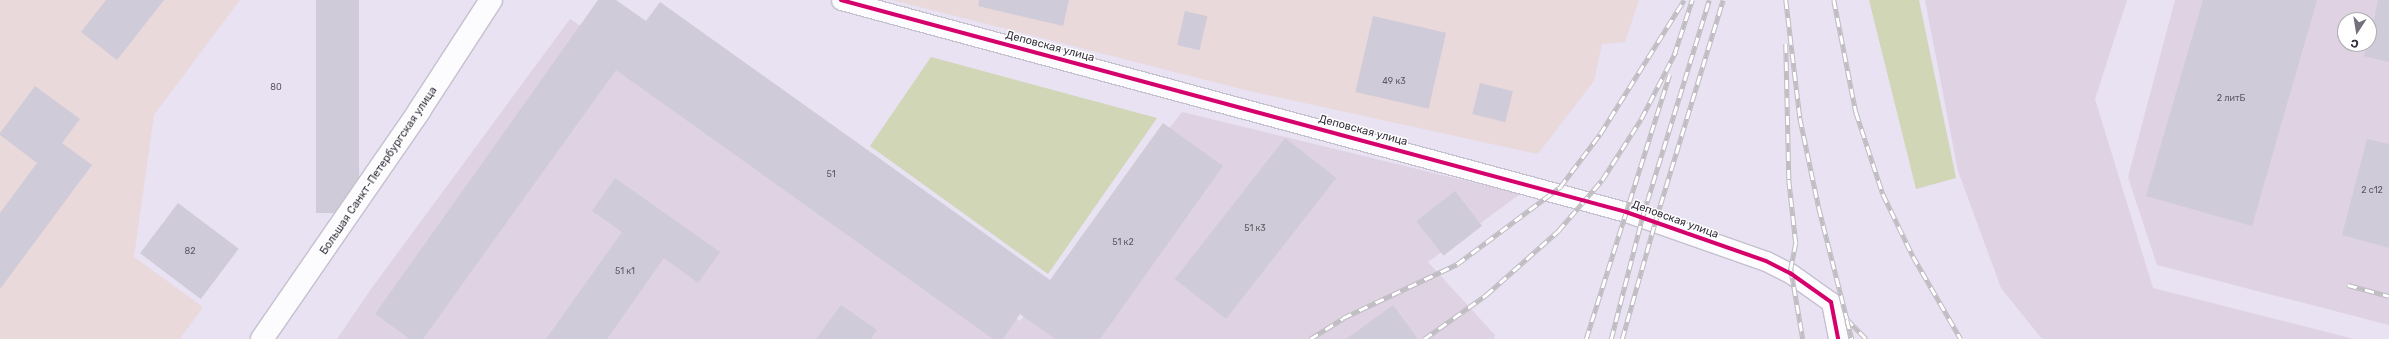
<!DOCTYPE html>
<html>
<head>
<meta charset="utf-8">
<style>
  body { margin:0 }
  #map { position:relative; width:2389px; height:339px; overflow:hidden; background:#e8e2f3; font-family:Rubik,sans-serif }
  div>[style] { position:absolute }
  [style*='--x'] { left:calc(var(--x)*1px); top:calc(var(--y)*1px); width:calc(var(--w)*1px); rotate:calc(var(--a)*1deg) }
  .commercial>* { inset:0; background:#e9d9db }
  .industrial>* { inset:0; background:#dfd2e2 }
  .green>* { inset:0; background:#d0d6b6 }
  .building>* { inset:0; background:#d0cbd8; transform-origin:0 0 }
  .roads { filter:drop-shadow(1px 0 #c5c0ce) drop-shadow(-1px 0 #c5c0ce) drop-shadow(0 1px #c5c0ce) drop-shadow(0 -1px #c5c0ce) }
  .minor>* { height:19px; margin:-9.5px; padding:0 9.5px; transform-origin:9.5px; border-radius:9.5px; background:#fcfbfd }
  .primary>* { height:22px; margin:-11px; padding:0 11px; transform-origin:11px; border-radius:11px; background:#fcfbfd }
  .rail>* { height:4.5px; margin-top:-2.25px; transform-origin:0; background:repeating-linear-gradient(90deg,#fff 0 9px,#bfbdc2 0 18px); box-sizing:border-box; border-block:1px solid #bfbdc2 }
  .cycleway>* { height:4px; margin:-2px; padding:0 2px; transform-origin:2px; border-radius:2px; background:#d6006c }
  span { translate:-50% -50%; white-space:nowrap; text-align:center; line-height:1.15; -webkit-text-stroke:3px #fff; paint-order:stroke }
  .number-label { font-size:9px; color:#5d5864 }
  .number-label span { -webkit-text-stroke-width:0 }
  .street-label { font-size:11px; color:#36313d }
  .north { position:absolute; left:2337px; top:12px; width:40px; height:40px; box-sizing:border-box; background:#fff; border:1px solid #afadb1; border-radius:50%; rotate:192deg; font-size:11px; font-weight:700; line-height:16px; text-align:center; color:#36313d }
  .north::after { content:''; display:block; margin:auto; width:14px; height:18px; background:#746f7d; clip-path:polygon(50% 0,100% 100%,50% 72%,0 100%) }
</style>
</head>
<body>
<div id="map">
  <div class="commercial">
    <div style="clip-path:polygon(0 0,240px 0,154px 115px,134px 257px,203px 307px,180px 339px,0 339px)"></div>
    <div style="clip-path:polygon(892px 0,1639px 0,1625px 42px,1602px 44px,1594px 81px,1538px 154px,1249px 91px)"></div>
  </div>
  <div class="industrial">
    <div style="clip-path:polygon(1925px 0,2127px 0,2095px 99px,2153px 288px,2354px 339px,2042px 339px,2001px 288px,1958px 171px)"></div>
    <div style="clip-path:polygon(evenodd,2175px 0,2389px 0,2389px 325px,2157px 265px,2128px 177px,2175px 0,2345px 20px,2369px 20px,2369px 44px,2345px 44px,2345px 20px)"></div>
    <div style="clip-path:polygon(570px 19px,1020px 321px,1182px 112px,1520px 194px,1428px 262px,1495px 335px,1494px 339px,337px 339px,371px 289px)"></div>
  </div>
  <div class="green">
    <div style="clip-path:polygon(1869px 0,1919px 0,1956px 178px,1916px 189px)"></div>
    <div style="clip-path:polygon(931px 57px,1157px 118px,1048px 274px,870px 146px)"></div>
  </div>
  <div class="building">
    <div style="clip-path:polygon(106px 0,164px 0,117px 60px,81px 32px)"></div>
    <div style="left:316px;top:0;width:43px;height:213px"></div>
    <div style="clip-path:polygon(598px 0,616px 0,646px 21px,660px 2px,1050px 280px,1163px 123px,1223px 166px,1100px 339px,1055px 339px,1020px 314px,1003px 339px,993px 339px,616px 70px,423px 339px,410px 339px,375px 314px)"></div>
    <div style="clip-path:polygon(979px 0,1069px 0,1063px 26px,978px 6px)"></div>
    <div style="clip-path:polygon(2203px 0,2317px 0,2252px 226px,2146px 196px)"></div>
    <div style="clip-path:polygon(2378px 0,2389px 0,2389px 62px,2364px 56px,2367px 44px,2369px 44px)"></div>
    <div style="left:1185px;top:11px;width:23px;height:35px;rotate:13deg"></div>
    <div style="left:1373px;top:16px;width:75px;height:78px;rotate:13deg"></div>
    <div style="left:1480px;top:83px;width:34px;height:32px;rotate:14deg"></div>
    <div style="clip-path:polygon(35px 86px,80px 119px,62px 143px,92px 165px,0 289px,0 213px,37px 163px,0 135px,0 133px)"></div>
    <div style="left:1285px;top:138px;width:65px;height:179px;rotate:38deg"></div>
    <div style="clip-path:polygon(2367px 139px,2389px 144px,2389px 248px,2342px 235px)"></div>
    <div style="clip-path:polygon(615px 178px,720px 252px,698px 283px,664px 258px,607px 339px,546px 339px,622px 232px,592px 211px)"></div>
    <div style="left:1455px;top:191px;width:44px;height:49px;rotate:52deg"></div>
    <div style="left:178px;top:203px;width:76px;height:63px;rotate:37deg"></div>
    <div style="clip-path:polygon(841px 305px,877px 330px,871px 339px,816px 339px)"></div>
    <div style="clip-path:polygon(1393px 305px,1418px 339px,1346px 339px)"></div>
  </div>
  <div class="roads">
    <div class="minor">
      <div style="--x:841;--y:0;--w:813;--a:15.11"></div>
      <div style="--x:1626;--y:212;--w:148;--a:19.3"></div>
      <div style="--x:1766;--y:261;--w:27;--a:27"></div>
      <div style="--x:1790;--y:273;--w:50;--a:35.3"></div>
      <div style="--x:1831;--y:302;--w:38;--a:79"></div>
    </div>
    <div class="primary">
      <div style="--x:262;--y:339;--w:277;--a:-55.4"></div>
      <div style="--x:419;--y:111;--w:132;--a:-57"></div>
    </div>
  </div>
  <div class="rail">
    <div style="--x:1786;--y:0;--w:119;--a:83.2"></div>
    <div style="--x:1800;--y:118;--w:92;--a:78.1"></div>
    <div style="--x:1819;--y:208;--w:114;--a:75.8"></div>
    <div style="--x:1847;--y:319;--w:28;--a:46"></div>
    <div style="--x:1834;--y:0;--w:114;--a:78.9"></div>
    <div style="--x:1856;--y:112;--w:86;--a:71.8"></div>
    <div style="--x:1883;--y:194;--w:69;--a:64.2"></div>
    <div style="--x:1913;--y:256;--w:96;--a:60"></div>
    <div style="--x:1786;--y:44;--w:136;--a:88.7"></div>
    <div style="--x:1789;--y:180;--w:63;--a:83.7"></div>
    <div style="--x:1796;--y:243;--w:31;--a:101"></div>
    <div style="--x:1674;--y:55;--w:58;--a:-71.9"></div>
    <div style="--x:1791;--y:269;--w:71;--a:80.3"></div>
    <div style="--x:2348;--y:285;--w:42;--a:15"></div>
    <div style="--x:1847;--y:320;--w:20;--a:75"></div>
    <div style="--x:1310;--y:339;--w:39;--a:-32"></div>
    <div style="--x:1343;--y:318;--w:126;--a:-25.3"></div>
    <div style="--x:1457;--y:264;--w:129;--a:-36.8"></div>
    <div style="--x:1560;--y:187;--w:66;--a:-53"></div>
    <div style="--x:1600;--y:134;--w:158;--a:-57.9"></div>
    <div style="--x:1424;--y:339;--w:76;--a:-35.4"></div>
    <div style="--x:1486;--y:295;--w:96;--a:-41.6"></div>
    <div style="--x:1558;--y:231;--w:67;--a:-49.2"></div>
    <div style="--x:1602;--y:180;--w:72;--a:-57.4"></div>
    <div style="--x:1641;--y:119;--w:76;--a:-62.8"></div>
    <div style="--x:1586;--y:339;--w:277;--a:-72.5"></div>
    <div style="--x:1611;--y:339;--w:125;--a:-75.6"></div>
    <div style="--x:1642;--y:218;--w:228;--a:-72.9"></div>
    <div style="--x:1622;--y:339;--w:122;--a:-74.2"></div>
    <div style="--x:1655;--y:222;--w:232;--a:-73"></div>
  </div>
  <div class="cycleway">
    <div style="--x:841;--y:0;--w:813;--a:15.11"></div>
    <div style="--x:1626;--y:212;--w:148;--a:19.3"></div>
    <div style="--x:1766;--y:261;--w:27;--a:27"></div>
    <div style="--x:1790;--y:273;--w:50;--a:35.3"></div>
    <div style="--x:1831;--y:302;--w:38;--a:79"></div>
  </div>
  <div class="number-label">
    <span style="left:1394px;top:81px">49 к3</span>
    <span style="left:276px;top:87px">80</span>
    <span style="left:2231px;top:98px">2 литБ</span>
    <span style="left:831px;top:174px">51</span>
    <span style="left:2372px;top:190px">2 с12</span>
    <span style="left:1255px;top:228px">51 к3</span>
    <span style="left:1123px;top:242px">51 к2</span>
    <span style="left:190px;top:251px">82</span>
    <span style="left:625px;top:271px">51 к1</span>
  </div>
  <div class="street-label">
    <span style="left:1050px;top:47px;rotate:15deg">Деповская улица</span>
    <span style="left:1363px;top:131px;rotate:15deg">Деповская улица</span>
    <span style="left:379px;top:171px;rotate:-56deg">Большая Санкт-Петербургская улица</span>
    <span style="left:1675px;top:220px;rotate:20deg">Деповская улица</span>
  </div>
  <div class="north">С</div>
</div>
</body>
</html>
